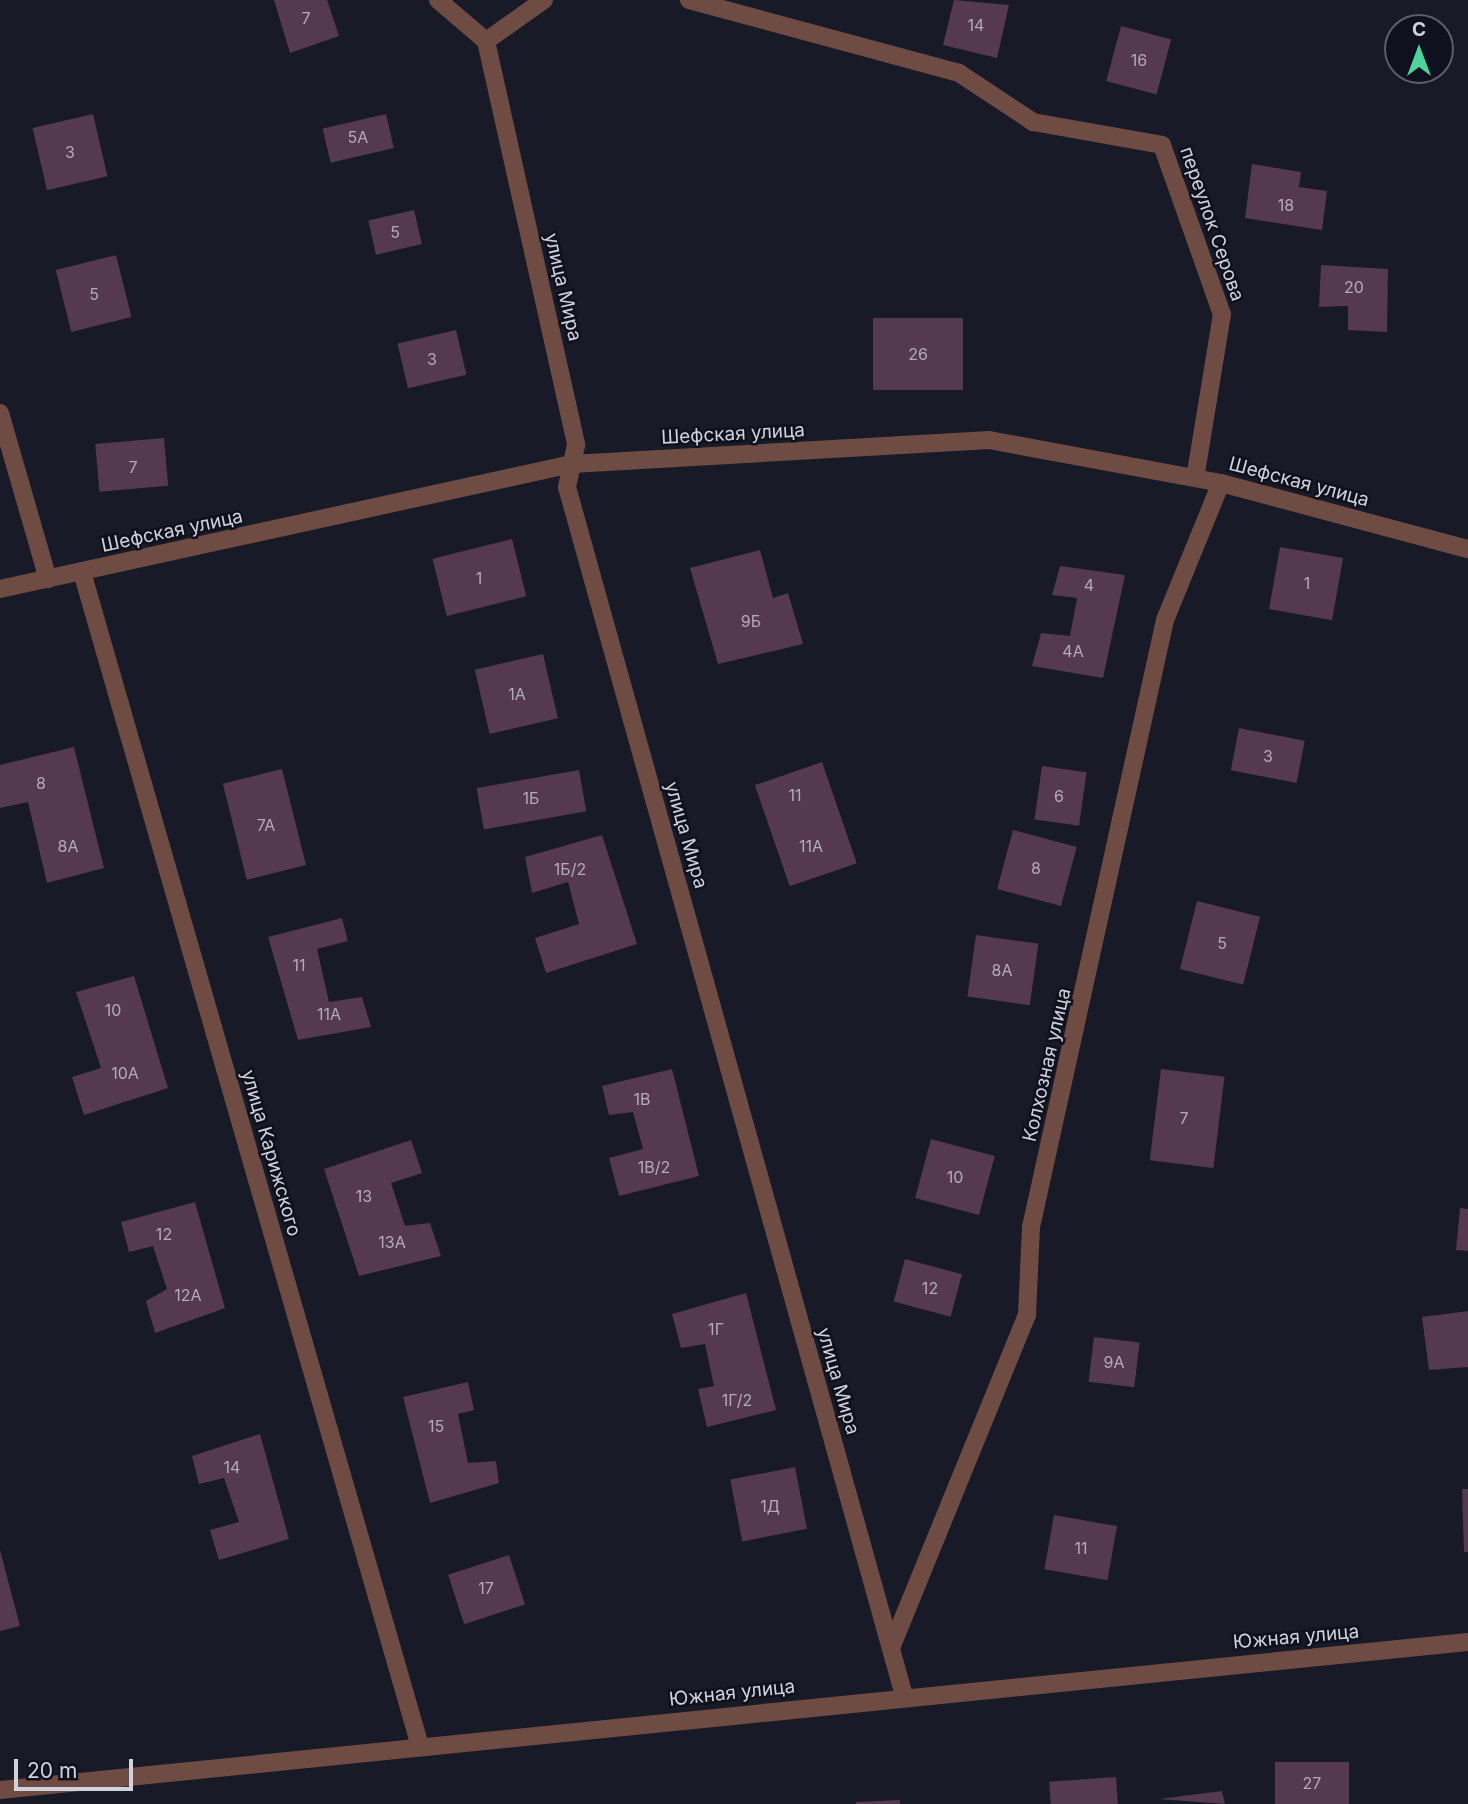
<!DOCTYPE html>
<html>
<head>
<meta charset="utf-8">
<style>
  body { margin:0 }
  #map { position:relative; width:1468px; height:1804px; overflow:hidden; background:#181a27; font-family:Inter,sans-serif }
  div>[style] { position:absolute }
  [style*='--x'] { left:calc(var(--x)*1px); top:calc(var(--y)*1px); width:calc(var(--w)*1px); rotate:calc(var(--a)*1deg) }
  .building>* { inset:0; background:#543950; transform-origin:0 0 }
  .lane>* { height:18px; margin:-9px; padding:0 9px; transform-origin:9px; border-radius:9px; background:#6f4c43 }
  .street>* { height:18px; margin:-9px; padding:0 9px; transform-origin:9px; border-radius:9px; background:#6f4c43 }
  span { translate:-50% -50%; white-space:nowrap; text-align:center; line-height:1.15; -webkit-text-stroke:5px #10111e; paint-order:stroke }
  .number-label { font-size:16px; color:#b2acb9 }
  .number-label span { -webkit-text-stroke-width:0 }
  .street-label { font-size:19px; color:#d1d2dc }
  .north { position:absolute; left:1384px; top:14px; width:70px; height:70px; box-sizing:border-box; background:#10111e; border:2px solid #5d5e6a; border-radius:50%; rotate:0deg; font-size:19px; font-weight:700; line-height:28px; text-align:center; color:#d1d2dc }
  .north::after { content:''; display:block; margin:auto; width:24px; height:32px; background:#4cd49b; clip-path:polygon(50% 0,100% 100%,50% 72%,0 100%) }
  .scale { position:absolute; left:14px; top:1759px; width:119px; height:32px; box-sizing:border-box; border:4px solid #d1d2dc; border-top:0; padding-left:9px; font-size:21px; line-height:24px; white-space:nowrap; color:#d1d2dc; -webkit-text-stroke:5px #10111e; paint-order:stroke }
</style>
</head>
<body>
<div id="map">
  <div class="building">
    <div style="clip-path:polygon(274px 0,327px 0,339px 36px,290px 53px)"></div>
    <div style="clip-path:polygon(954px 0,1009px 5px,997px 58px,943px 45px)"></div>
    <div style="left:1121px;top:26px;width:52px;height:57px;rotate:15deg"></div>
    <div style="left:93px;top:114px;width:64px;height:62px;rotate:77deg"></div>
    <div style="left:386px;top:114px;width:35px;height:65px;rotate:77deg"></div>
    <div style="clip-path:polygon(1252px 164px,1301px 172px,1299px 187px,1327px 191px,1322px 230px,1245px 218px)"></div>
    <div style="left:414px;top:210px;width:35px;height:47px;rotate:77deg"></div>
    <div style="left:116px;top:255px;width:64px;height:62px;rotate:76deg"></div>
    <div style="clip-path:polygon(1321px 265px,1388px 269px,1387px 332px,1348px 330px,1348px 306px,1319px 307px)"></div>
    <div style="left:873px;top:318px;width:90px;height:72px"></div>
    <div style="left:456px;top:330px;width:46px;height:60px;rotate:77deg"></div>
    <div style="left:164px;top:438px;width:48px;height:69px;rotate:85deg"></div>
    <div style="left:512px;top:539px;width:59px;height:82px;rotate:76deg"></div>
    <div style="left:1280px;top:547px;width:64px;height:63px;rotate:10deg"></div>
    <div style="clip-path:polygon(760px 550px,773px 598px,788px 593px,803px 644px,718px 664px,690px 568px)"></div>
    <div style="clip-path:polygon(1060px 566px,1125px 575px,1103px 678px,1032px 666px,1041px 633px,1070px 636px,1077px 598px,1052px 595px)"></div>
    <div style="left:543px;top:654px;width:66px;height:70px;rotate:77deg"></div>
    <div style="left:1239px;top:728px;width:67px;height:43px;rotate:11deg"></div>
    <div style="clip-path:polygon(74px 747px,104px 868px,47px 883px,28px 802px,0 808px,0 765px)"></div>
    <div style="left:822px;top:762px;width:107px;height:71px;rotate:71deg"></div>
    <div style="left:1042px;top:766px;width:45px;height:54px;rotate:8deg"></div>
    <div style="left:282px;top:769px;width:99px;height:61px;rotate:76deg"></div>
    <div style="left:579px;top:770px;width:42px;height:104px;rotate:80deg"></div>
    <div style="left:1013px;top:830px;width:66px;height:61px;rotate:15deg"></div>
    <div style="clip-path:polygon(602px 835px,637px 944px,546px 973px,535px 938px,579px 924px,568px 882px,532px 893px,525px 857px)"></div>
    <div style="left:1197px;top:901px;width:65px;height:70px;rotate:14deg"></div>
    <div style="clip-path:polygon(342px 918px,348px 941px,317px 949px,329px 1002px,362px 997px,371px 1027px,298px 1040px,268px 937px)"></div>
    <div style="left:976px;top:935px;width:63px;height:62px;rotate:8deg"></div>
    <div style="clip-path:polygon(134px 976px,168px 1088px,84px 1115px,72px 1077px,101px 1068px,76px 992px)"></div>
    <div style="clip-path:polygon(672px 1069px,699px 1176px,619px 1196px,609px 1158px,643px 1149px,633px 1112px,609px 1115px,602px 1086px)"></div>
    <div style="left:1161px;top:1069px;width:64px;height:92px;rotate:7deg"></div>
    <div style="left:931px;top:1139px;width:66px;height:61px;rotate:15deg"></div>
    <div style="clip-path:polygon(411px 1140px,422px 1173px,391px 1183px,405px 1226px,430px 1223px,441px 1256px,359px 1276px,324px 1169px)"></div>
    <div style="clip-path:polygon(195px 1202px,225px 1308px,155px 1333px,146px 1301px,167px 1289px,153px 1246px,129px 1252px,121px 1222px)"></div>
    <div style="clip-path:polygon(1460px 1208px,1468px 1209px,1468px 1251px,1456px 1250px)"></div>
    <div style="left:905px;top:1259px;width:59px;height:44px;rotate:15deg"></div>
    <div style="clip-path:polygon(746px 1293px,776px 1410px,707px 1427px,698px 1389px,714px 1386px,705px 1344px,681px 1348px,672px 1314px)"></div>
    <div style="clip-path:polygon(1468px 1311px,1468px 1367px,1429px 1370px,1422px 1317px)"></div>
    <div style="left:1094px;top:1337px;width:46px;height:45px;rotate:7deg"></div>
    <div style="clip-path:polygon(468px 1382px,474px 1410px,458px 1414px,468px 1463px,496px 1461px,499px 1483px,430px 1503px,403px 1397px)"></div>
    <div style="clip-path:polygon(260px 1434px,289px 1539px,219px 1560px,210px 1530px,239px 1522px,224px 1478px,199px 1484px,192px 1456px)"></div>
    <div style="left:795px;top:1467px;width:63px;height:66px;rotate:79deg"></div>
    <div style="clip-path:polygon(1462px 1489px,1468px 1489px,1468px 1552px,1464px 1552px)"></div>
    <div style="left:1054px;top:1515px;width:64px;height:55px;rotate:10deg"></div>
    <div style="clip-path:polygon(0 1550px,20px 1626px,0 1631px)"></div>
    <div style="left:509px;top:1555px;width:52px;height:64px;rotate:72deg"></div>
    <div style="left:1275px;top:1762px;width:74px;height:42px"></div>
    <div style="left:1116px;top:1777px;width:27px;height:67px;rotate:86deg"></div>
    <div style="clip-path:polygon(1222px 1791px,1225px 1804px,1159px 1799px)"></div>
    <div style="clip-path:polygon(900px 1800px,900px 1804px,856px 1804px,856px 1802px)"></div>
  </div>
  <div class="lane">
    <div style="--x:689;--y:0;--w:280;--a:15.1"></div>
    <div style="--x:959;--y:73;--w:89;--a:33.5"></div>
    <div style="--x:1033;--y:122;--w:131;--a:10.1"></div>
    <div style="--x:1162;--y:145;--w:179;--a:70.5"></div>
    <div style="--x:1222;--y:314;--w:166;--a:99.3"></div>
    <div style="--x:486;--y:41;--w:71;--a:-35.3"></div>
  </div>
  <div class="street">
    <div style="--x:438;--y:0;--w:63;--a:40.5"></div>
    <div style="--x:486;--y:41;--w:414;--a:77.4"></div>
    <div style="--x:576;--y:445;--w:43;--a:102.1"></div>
    <div style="--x:567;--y:487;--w:1255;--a:74.42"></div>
    <div style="--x:0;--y:413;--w:173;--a:73.9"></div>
    <div style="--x:82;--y:572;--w:1222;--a:73.94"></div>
    <div style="--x:0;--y:589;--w:585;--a:-12.33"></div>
    <div style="--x:572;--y:464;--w:418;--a:-3.3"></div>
    <div style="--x:989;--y:440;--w:236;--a:10.5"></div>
    <div style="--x:1221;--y:483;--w:256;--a:15"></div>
    <div style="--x:891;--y:1648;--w:360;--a:-67.8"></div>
    <div style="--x:1027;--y:1315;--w:88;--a:-87.4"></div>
    <div style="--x:1031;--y:1227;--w:622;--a:-77.55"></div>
    <div style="--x:1165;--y:620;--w:148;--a:-67.8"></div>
    <div style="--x:0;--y:1790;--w:1475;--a:-5.76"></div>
  </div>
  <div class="number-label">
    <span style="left:306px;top:18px">7</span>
    <span style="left:976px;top:25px">14</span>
    <span style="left:1139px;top:60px">16</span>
    <span style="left:358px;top:137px">5А</span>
    <span style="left:70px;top:152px">3</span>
    <span style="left:1286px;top:205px">18</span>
    <span style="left:395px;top:232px">5</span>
    <span style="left:1354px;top:287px">20</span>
    <span style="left:94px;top:294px">5</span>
    <span style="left:918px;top:354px">26</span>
    <span style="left:432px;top:359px">3</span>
    <span style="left:133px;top:467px">7</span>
    <span style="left:479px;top:578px">1</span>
    <span style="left:1307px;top:583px">1</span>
    <span style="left:1089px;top:585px">4</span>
    <span style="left:751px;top:621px">9Б</span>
    <span style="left:1073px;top:651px">4А</span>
    <span style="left:517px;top:694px">1А</span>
    <span style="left:1268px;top:756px">3</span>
    <span style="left:41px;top:783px">8</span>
    <span style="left:795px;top:795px">11</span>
    <span style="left:1059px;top:796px">6</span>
    <span style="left:531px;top:798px">1Б</span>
    <span style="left:266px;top:825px">7А</span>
    <span style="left:68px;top:846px">8А</span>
    <span style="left:811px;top:846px">11А</span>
    <span style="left:1036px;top:868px">8</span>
    <span style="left:570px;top:869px">1Б/2</span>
    <span style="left:1222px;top:943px">5</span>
    <span style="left:299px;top:965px">11</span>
    <span style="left:1002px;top:970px">8А</span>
    <span style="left:113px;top:1010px">10</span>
    <span style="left:329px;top:1014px">11А</span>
    <span style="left:125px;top:1073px">10А</span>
    <span style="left:642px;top:1099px">1В</span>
    <span style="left:1184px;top:1118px">7</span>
    <span style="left:654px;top:1167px">1В/2</span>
    <span style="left:955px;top:1177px">10</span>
    <span style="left:364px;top:1196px">13</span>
    <span style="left:164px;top:1234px">12</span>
    <span style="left:392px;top:1242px">13А</span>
    <span style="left:930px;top:1288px">12</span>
    <span style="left:188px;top:1295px">12А</span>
    <span style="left:716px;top:1329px">1Г</span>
    <span style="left:1114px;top:1362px">9А</span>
    <span style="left:737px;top:1400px">1Г/2</span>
    <span style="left:436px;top:1426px">15</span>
    <span style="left:232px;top:1467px">14</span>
    <span style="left:770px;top:1506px">1Д</span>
    <span style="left:1081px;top:1548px">11</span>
    <span style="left:486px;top:1588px">17</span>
    <span style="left:1312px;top:1783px">27</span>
  </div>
  <div class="street-label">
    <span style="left:1212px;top:224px;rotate:71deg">переулок Серова</span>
    <span style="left:563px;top:287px;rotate:77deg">улица Мира</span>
    <span style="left:733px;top:434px;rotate:-3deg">Шефская улица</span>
    <span style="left:1299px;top:482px;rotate:15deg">Шефская улица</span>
    <span style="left:172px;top:531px;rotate:-12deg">Шефская улица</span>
    <span style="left:686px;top:835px;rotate:74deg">улица Мира</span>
    <span style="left:1047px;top:1065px;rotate:-77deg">Колхозная улица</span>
    <span style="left:271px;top:1153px;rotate:74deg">улица Карижского</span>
    <span style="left:838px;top:1381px;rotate:74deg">улица Мира</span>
    <span style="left:1296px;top:1637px;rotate:-5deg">Южная улица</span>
    <span style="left:732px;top:1693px;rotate:-6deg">Южная улица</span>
  </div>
  <div class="north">С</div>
  <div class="scale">20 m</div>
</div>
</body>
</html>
